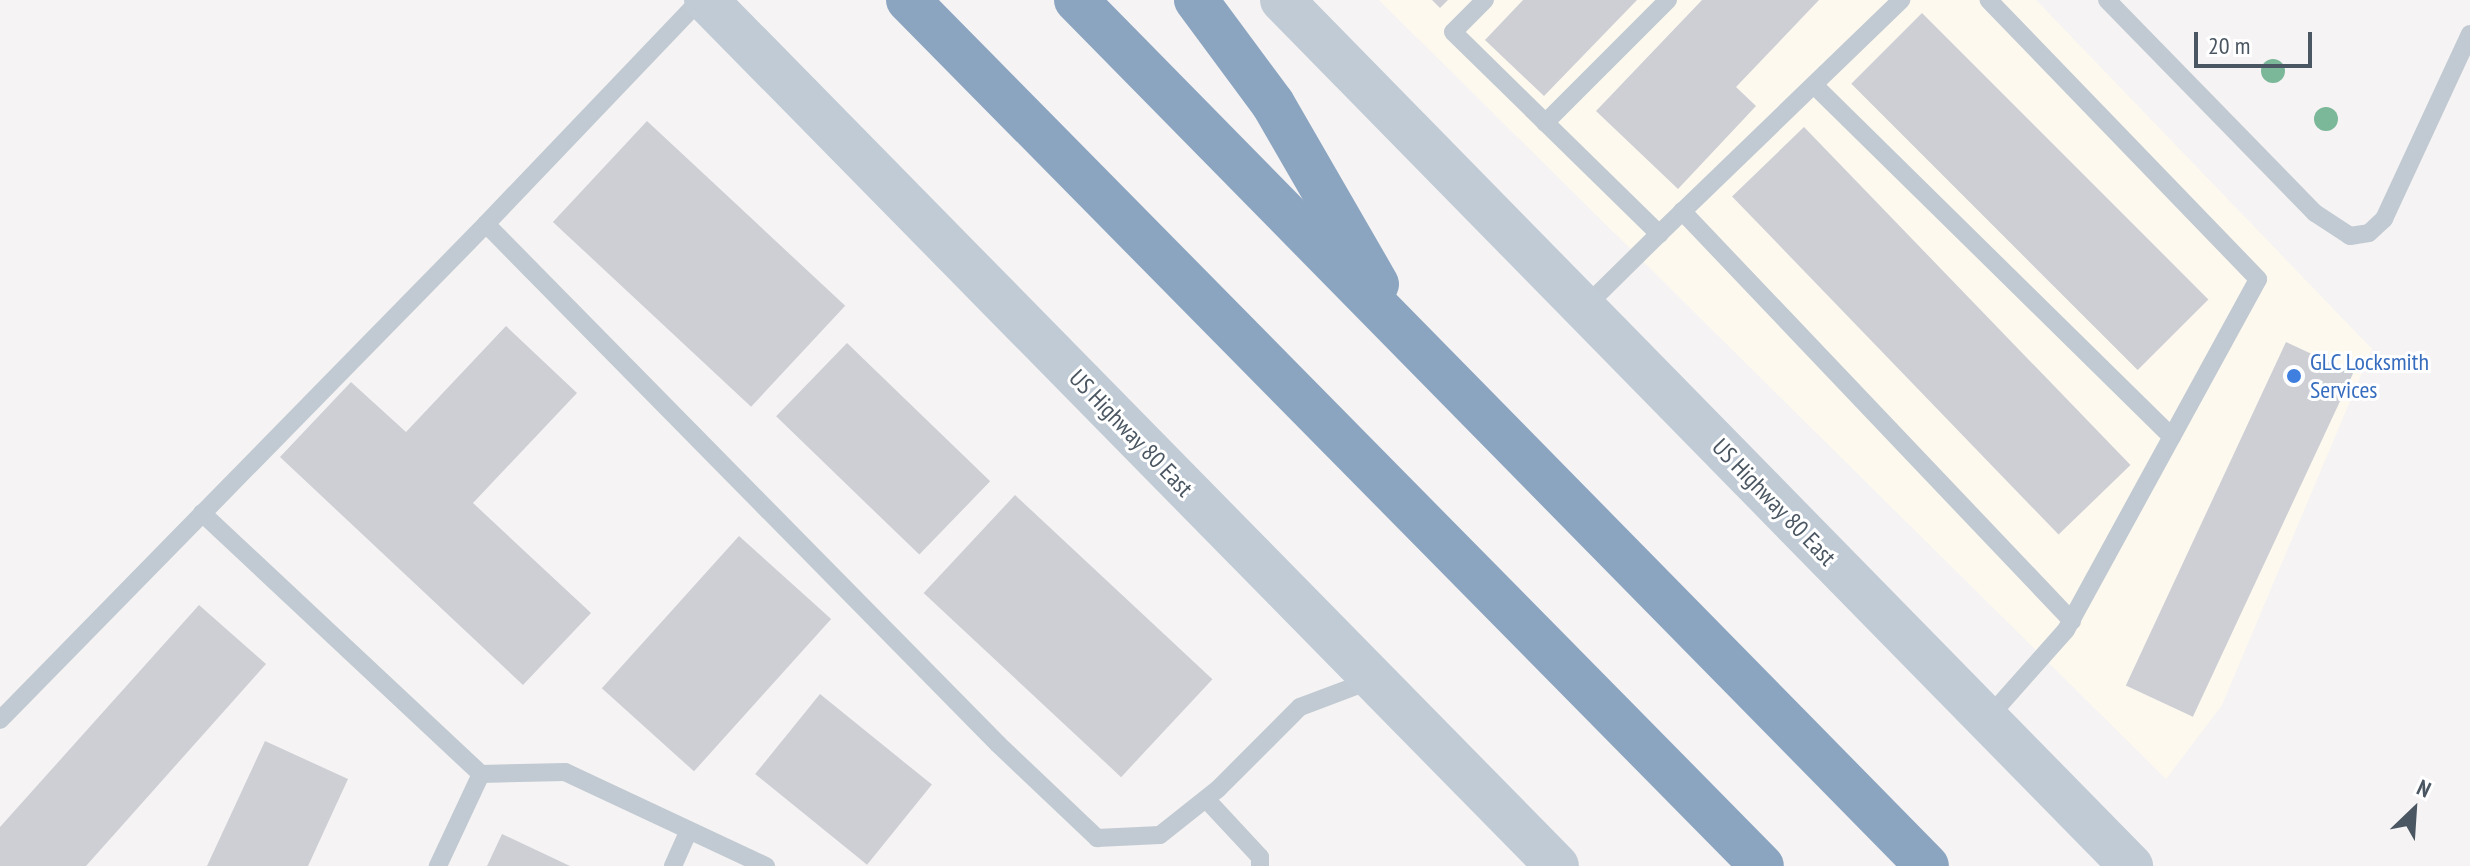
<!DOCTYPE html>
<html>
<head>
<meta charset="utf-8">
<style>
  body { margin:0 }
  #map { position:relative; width:2470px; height:866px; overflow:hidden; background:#f5f3f3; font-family:"PT Sans Narrow",sans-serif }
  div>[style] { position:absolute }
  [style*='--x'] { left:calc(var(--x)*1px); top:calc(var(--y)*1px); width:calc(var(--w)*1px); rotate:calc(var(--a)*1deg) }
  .commercial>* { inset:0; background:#fdf9ef }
  .building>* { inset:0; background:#cdcfd5; transform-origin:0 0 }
  .service>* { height:18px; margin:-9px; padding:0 9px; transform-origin:9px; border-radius:9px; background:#c1cad2 }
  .secondary>* { height:44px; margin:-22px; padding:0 22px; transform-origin:22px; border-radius:22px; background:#c1cbd6 }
  .motorway>* { height:44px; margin:-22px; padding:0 22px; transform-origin:22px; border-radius:22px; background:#8ba5c1 }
  .trees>* { width:24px; height:24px; margin:-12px; border-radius:50%; background:#7bb799 }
  .dots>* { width:22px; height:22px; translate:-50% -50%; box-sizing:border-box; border:4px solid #fff; border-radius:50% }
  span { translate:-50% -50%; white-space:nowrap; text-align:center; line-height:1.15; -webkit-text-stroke:6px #fff; paint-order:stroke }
  .shop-label { font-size:24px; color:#366cbe }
  .left { translate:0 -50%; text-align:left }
  .street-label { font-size:24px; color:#4a5661 }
  .north { position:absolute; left:2374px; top:770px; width:80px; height:80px; -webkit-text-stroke:6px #fff; paint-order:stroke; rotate:25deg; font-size:22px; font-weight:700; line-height:32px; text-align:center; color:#4a5661 }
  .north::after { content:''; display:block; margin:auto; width:28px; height:36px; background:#4a5661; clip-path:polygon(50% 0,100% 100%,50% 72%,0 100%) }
  .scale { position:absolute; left:2194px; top:32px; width:118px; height:36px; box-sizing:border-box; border:4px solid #4a5661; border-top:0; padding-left:10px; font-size:24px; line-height:28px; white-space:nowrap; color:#4a5661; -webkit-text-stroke:6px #fff; paint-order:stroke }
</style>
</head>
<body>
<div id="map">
  <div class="commercial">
    <div style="clip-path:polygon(1379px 0,2036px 0,2372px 349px,2222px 705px,2166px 779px)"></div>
  </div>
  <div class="building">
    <div style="clip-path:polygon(1432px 0,1448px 0,1440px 8px)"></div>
    <div style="clip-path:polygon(1523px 0,1637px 0,1544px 96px,1485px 40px)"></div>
    <div style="clip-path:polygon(1702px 0,1819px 0,1736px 87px,1756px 106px,1678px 189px,1596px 111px)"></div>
    <div style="left:1922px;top:13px;width:405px;height:100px;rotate:45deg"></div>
    <div style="left:647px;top:121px;width:271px;height:138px;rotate:43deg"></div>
    <div style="left:1804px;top:127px;width:470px;height:100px;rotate:46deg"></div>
    <div style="clip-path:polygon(506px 326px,577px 393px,473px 503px,591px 613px,523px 685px,280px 457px,351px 382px,406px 432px)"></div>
    <div style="left:2286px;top:342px;width:74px;height:379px;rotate:25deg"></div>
    <div style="left:847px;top:343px;width:199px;height:102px;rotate:44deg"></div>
    <div style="left:1015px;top:495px;width:270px;height:134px;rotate:43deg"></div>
    <div style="left:739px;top:536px;width:124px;height:205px;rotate:42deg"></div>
    <div style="clip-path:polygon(199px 605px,266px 664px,86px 866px,0 866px,0 827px)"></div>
    <div style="left:820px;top:694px;width:144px;height:103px;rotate:39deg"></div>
    <div style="clip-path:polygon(265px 741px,348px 779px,308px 866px,207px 866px)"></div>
    <div style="clip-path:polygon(502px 834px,570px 866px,487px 866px)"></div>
  </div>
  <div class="service">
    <div style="--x:1485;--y:0;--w:45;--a:135"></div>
    <div style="--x:1453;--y:32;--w:289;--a:44.4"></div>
    <div style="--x:1659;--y:234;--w:105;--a:135.4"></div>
    <div style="--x:2107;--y:0;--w:298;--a:45.7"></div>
    <div style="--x:2315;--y:213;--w:42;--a:33.3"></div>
    <div style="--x:2350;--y:236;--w:19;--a:-9"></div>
    <div style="--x:2369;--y:233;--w:21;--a:-43"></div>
    <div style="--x:2384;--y:219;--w:204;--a:-65.1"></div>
    <div style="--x:1814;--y:85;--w:502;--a:44.52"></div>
    <div style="--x:1545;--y:123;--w:174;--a:-45"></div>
    <div style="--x:1682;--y:211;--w:566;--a:46.43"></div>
    <div style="--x:486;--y:224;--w:310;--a:-46.3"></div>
    <div style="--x:1659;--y:234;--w:337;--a:-44"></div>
    <div style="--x:202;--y:513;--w:382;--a:43.1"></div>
    <div style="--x:481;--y:774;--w:102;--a:115.1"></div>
    <div style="--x:1987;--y:719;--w:119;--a:-48.4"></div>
    <div style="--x:2066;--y:630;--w:400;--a:-61.3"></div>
    <div style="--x:2258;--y:279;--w:388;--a:-134"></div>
    <div style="--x:0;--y:720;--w:694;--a:-45.58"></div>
    <div style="--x:486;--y:224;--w:730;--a:45.44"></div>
    <div style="--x:998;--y:744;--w:137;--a:43.5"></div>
    <div style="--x:1097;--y:838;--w:63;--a:-2.7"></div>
    <div style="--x:1160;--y:835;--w:74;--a:-38.4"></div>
    <div style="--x:1218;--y:789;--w:116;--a:-45"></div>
    <div style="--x:1300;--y:707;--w:77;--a:-20.6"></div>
    <div style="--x:481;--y:774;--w:84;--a:-1.4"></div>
    <div style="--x:565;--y:772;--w:222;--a:25.1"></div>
    <div style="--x:1206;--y:799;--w:79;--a:47"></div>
    <div style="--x:1260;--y:857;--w:9;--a:90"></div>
    <div style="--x:673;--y:866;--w:39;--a:-66"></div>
  </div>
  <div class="secondary">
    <div style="--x:706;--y:0;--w:1214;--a:45.5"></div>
    <div style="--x:1282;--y:0;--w:1213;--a:45.57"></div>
  </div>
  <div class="motorway">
    <div style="--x:908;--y:0;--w:1216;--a:45.4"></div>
    <div style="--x:1076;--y:0;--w:1214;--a:45.5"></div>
    <div style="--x:1196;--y:0;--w:129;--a:53.5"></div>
    <div style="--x:1273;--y:104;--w:208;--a:60"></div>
  </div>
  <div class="trees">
    <div style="left:2273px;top:71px"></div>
    <div style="left:2326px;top:119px"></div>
  </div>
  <div class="dots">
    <div style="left:2294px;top:376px;background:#3f7fe0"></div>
  </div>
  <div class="shop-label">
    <span class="left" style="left:2310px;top:376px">GLC Locksmith<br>Services</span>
  </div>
  <div class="street-label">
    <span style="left:1131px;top:433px;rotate:46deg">US Highway 80 East</span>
    <span style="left:1774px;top:502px;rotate:46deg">US Highway 80 East</span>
  </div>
  <div class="north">N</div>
  <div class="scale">20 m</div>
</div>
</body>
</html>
